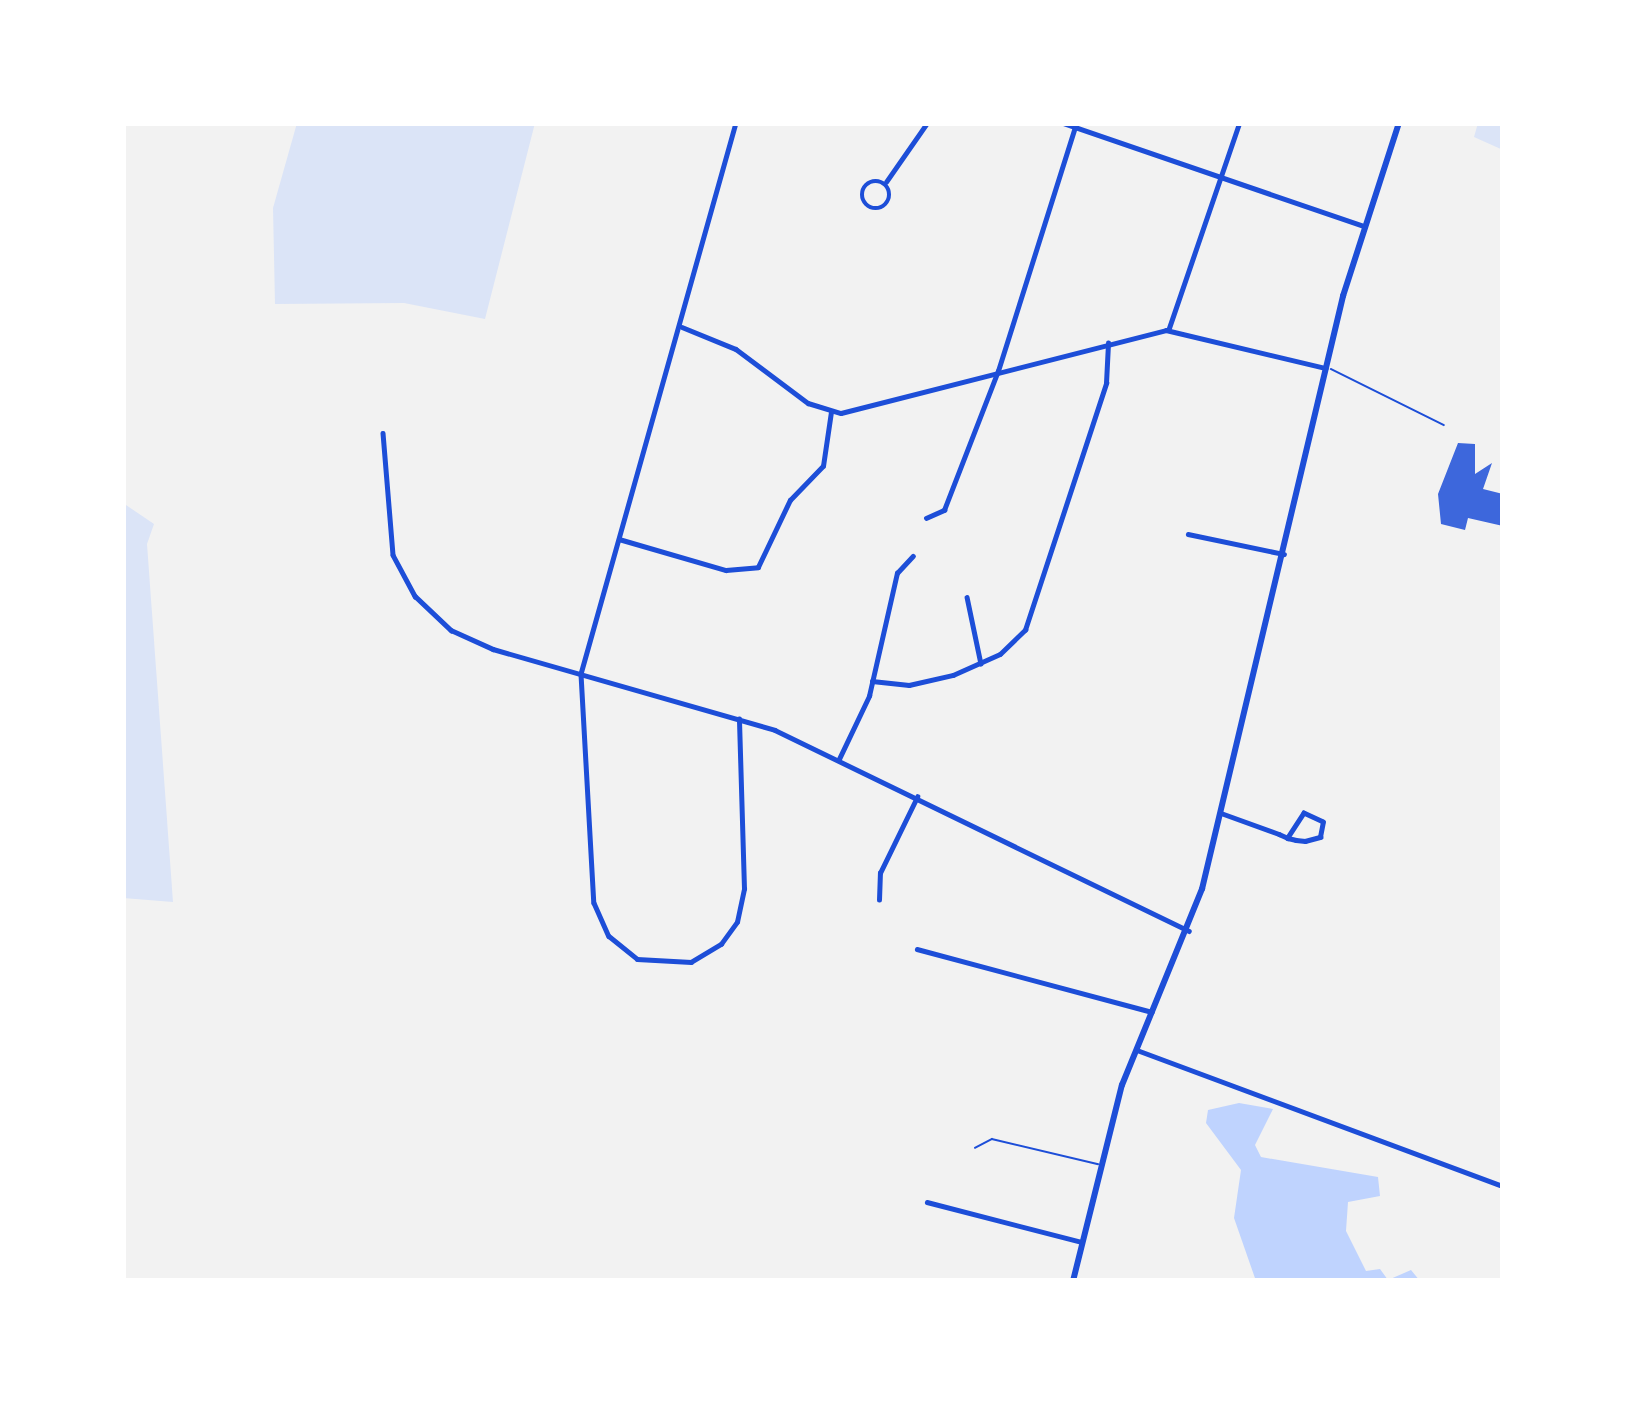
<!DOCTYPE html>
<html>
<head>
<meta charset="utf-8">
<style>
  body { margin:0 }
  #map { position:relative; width:1626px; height:1404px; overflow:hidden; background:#f2f2f2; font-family:"Roboto Condensed",sans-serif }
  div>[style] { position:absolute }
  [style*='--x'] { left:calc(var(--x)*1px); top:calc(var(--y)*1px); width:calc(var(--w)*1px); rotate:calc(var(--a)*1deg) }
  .green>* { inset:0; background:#dbe4f7 }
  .water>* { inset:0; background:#bfd3fe }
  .building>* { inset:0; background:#3d67dc }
  .service>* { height:1.5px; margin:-0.75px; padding:0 0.75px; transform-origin:0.75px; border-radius:0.75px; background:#1d4ed8 }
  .minor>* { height:4.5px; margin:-2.25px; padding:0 2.25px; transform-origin:2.25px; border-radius:2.25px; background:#1d4ed8 }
  .minor>.ring { margin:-2.25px; padding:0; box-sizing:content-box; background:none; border:4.5px solid #1d4ed8; border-radius:50% }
  .secondary>* { height:6px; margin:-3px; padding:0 3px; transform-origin:3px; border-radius:3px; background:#1d4ed8 }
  span { translate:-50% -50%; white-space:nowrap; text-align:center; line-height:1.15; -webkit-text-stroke:9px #fff; paint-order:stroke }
  .frame { position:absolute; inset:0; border:126px solid #fff; pointer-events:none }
</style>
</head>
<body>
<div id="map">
  <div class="green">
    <div style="clip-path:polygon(297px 123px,535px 123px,485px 319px,404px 303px,275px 304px,273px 208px)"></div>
    <div style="clip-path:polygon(1478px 123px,1503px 123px,1503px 150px,1474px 137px)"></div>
    <div style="clip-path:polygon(123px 503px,154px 524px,147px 544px,173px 902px,123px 898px)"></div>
  </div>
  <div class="water">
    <div style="clip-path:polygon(1239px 1103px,1273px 1109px,1255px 1145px,1261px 1157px,1378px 1177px,1380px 1196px,1348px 1202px,1346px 1231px,1366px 1271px,1380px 1269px,1388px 1280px,1411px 1270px,1420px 1281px,1256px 1281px,1234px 1218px,1241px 1170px,1206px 1123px,1208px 1110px)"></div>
  </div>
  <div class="building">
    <div style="clip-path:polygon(1458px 443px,1475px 444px,1475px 474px,1492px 463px,1483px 489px,1503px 494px,1503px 526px,1468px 518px,1465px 530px,1441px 524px,1438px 494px)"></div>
  </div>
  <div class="service">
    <div style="--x:1331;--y:369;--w:126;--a:26.4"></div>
    <div style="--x:975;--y:1148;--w:19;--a:-28"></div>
    <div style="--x:992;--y:1139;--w:109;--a:13.3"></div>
  </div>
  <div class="minor">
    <div style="--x:736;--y:123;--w:572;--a:105.71"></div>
    <div style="--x:581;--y:674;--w:229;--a:86.8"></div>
    <div style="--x:594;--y:903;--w:36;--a:66"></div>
    <div style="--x:609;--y:936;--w:36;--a:39"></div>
    <div style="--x:637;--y:959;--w:54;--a:3.2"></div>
    <div style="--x:691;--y:962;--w:35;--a:-31"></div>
    <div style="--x:721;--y:944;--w:27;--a:-54"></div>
    <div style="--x:737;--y:922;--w:34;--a:-78"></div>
    <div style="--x:744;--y:889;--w:170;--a:-91.7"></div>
    <div style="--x:1063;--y:123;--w:318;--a:18.9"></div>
    <div class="ring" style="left:862px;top:181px;width:23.5px;height:23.5px"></div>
    <div style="--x:886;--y:182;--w:72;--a:-55.2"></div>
    <div style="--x:682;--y:327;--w:58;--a:22.2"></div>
    <div style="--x:736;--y:349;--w:90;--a:36.9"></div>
    <div style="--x:808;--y:403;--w:34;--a:17"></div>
    <div style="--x:841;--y:413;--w:335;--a:-14.3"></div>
    <div style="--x:1166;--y:330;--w:164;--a:13.4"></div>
    <div style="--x:1169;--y:328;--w:217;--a:-71.1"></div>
    <div style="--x:383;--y:433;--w:122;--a:85.3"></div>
    <div style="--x:393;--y:555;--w:47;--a:61.8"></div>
    <div style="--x:415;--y:596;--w:50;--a:43.4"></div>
    <div style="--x:451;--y:630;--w:46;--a:24.3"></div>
    <div style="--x:493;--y:649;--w:293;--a:16"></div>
    <div style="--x:775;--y:730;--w:460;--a:25.9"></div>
    <div style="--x:926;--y:518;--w:20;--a:-24"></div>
    <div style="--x:944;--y:510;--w:149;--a:-68.8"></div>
    <div style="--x:998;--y:371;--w:260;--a:-72.5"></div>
    <div style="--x:1188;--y:534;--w:98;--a:11.8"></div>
    <div style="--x:619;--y:539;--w:111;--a:16.2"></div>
    <div style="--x:726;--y:570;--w:32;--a:-5"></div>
    <div style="--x:758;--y:567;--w:74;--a:-64.5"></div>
    <div style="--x:790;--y:500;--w:47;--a:-45.9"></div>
    <div style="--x:823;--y:466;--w:55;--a:-81.6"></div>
    <div style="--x:967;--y:597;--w:68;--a:78.2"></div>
    <div style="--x:872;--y:681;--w:37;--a:6"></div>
    <div style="--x:909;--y:685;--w:45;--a:-12.8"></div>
    <div style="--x:953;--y:675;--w:51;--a:-24.1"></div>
    <div style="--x:1000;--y:654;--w:35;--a:-44"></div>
    <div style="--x:1025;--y:630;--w:260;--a:-71.8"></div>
    <div style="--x:1106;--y:383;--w:40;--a:-87.1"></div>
    <div style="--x:839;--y:759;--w:70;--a:-64.5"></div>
    <div style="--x:869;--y:696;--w:126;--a:-77.2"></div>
    <div style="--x:897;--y:573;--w:23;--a:-47"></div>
    <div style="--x:1221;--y:813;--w:62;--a:19.9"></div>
    <div style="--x:1279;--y:834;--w:10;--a:24"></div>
    <div style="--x:1288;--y:838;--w:8;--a:14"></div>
    <div style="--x:1296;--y:840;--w:9;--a:6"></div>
    <div style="--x:1305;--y:841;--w:16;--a:-15"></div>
    <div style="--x:1320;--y:837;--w:15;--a:-79"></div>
    <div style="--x:1323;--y:822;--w:21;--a:-155"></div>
    <div style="--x:1304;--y:813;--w:30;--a:123"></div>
    <div style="--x:879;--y:900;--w:27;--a:-88"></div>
    <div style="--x:880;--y:873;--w:85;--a:-64"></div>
    <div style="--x:917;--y:949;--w:243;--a:15"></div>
    <div style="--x:1137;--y:1050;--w:390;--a:20.4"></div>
    <div style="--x:927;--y:1202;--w:160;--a:14.5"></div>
  </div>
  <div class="secondary">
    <div style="--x:1073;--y:1281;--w:202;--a:-76"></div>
    <div style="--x:1122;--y:1085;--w:212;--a:-67.8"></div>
    <div style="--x:1202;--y:889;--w:610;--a:-76.62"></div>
    <div style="--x:1343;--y:296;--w:182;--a:-72.1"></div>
  </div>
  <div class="frame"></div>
</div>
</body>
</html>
